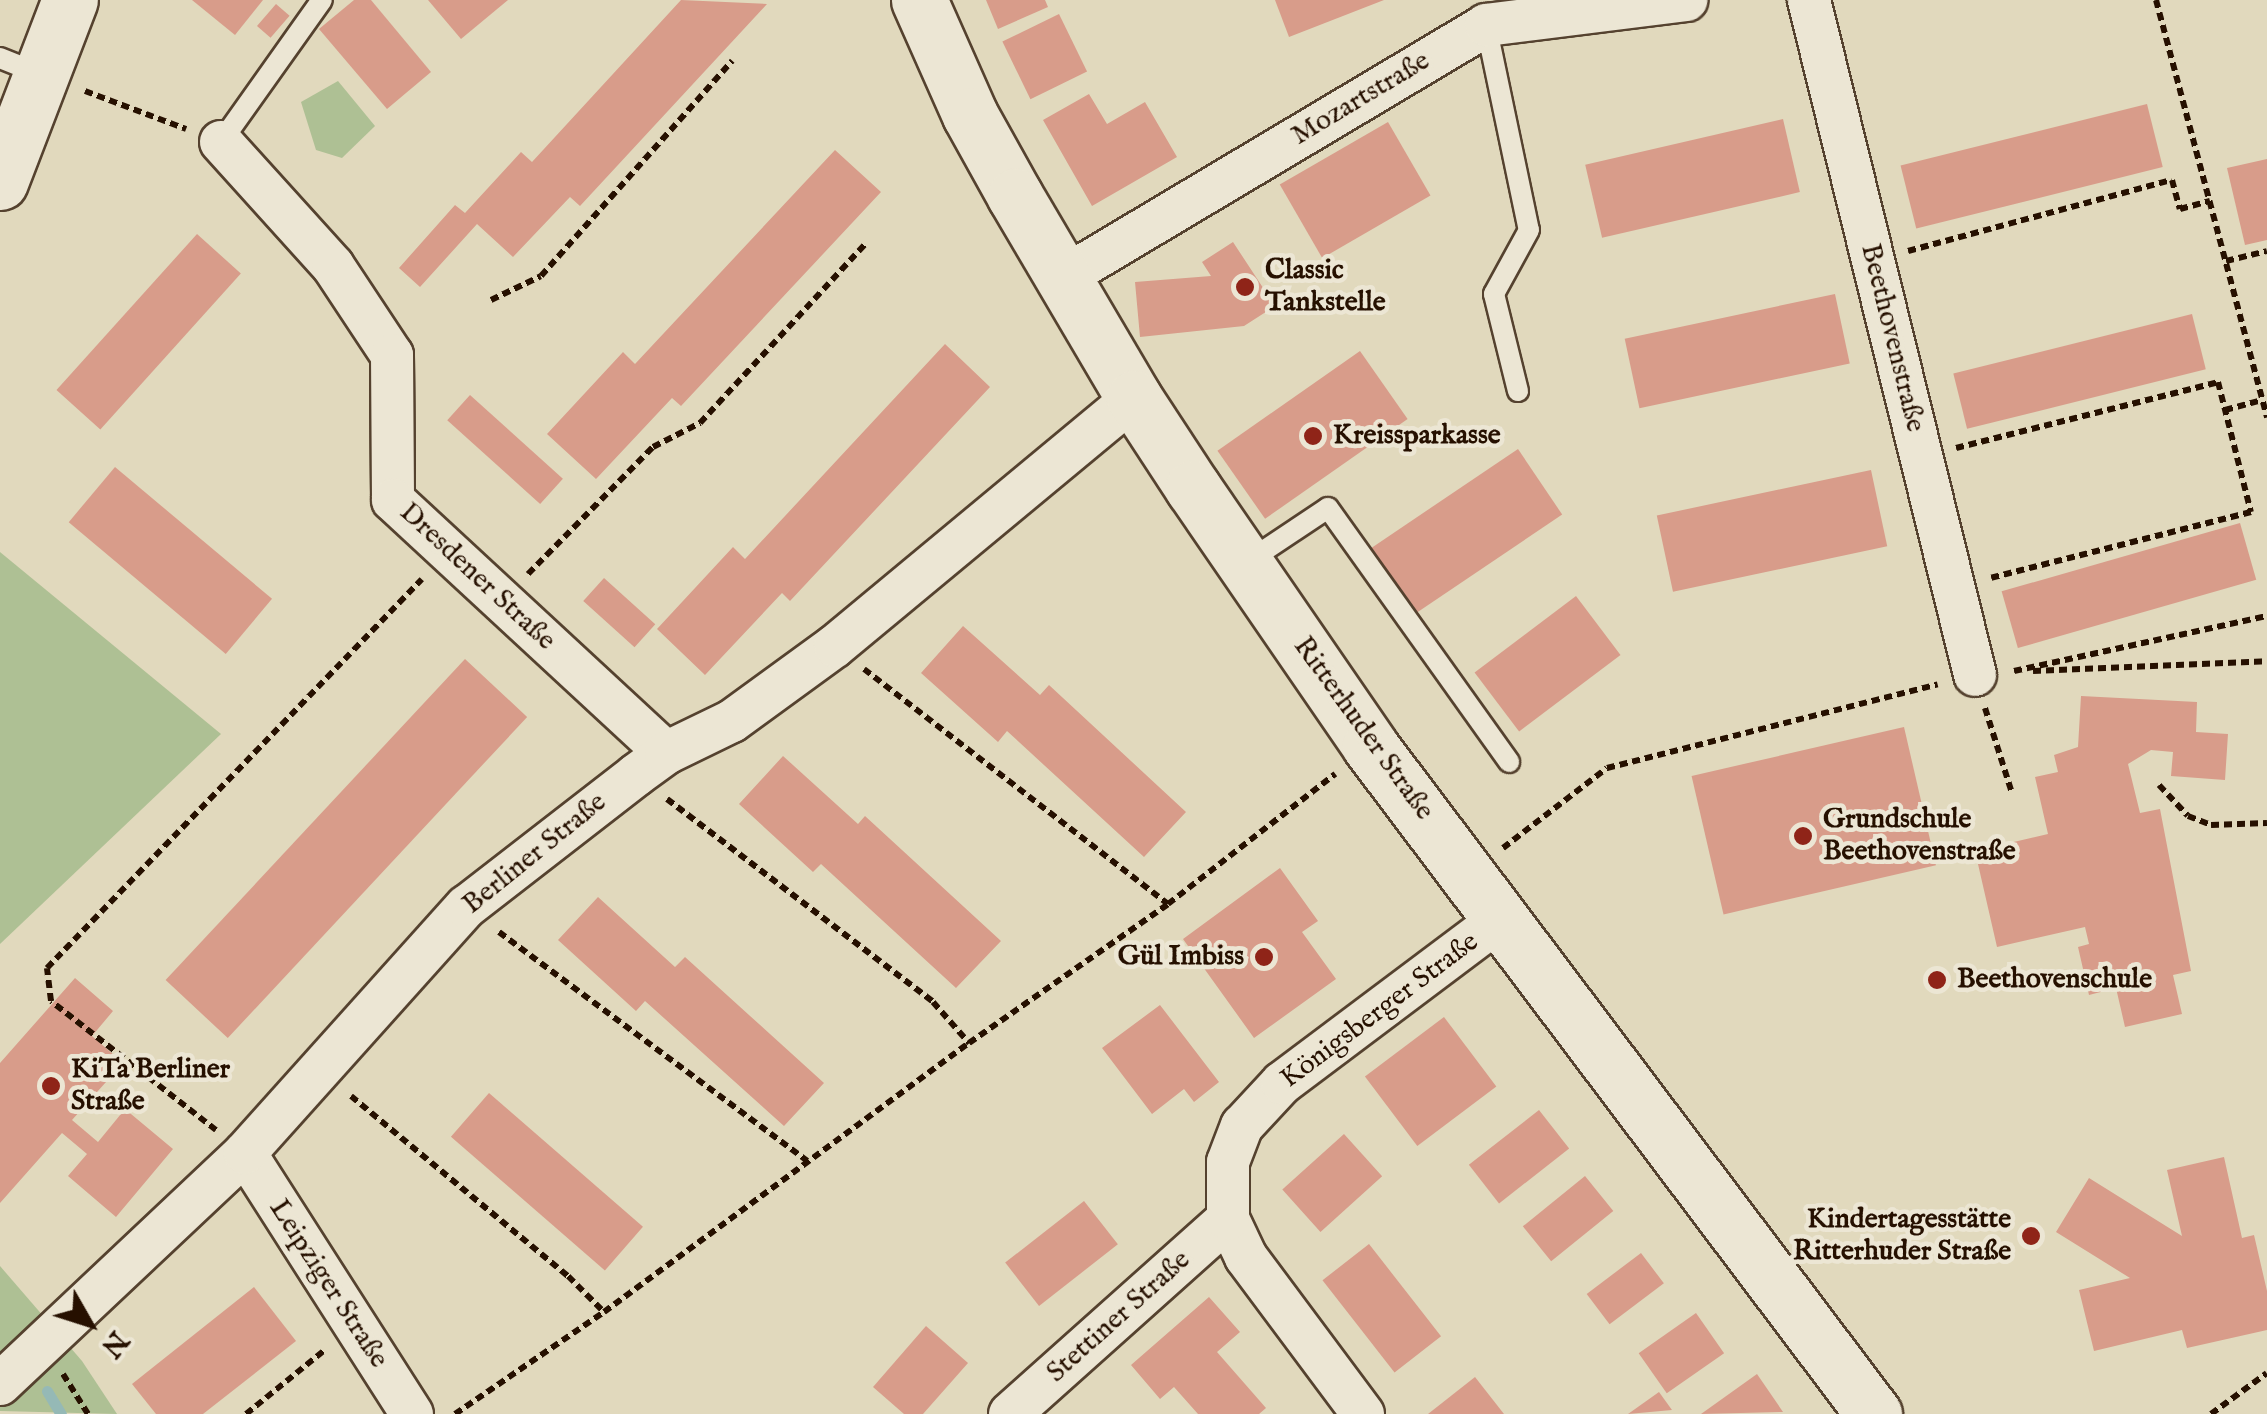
<!DOCTYPE html>
<html>
<head>
<meta charset="utf-8">
<style>
  body { margin:0 }
  #map { position:relative; width:2267px; height:1414px; overflow:hidden; background:#e1d9bd; font-family:"IM FELL English",serif }
  div>[style] { position:absolute }
  [style*='--x'] { left:calc(var(--x)*1px); top:calc(var(--y)*1px); width:calc(var(--w)*1px); rotate:calc(var(--a)*1deg) }
  .green>* { inset:0; background:#aec094 }
  .stream>* { height:11px; margin:-5.5px; padding:0 5.5px; transform-origin:5.5px; border-radius:5.5px; background:#95b9b6 }
  .building>* { inset:0; background:#d89c8a; transform-origin:0 0 }
  .path>* { height:6px; margin-top:-3px; transform-origin:0; background:repeating-linear-gradient(90deg,#261000 0 8px,transparent 0 13px) }
  .roads { filter:drop-shadow(2px 0 #55422f) drop-shadow(-2px 0 #55422f) drop-shadow(0 2px #55422f) drop-shadow(0 -2px #55422f) }
  .lane>* { height:20px; margin:-10px; padding:0 10px; transform-origin:10px; border-radius:10px; background:#ece6d4 }
  .street>* { height:42px; margin:-21px; padding:0 21px; transform-origin:21px; border-radius:21px; background:#ece6d4 }
  .secondary>* { height:55px; margin:-27.5px; padding:0 27.5px; transform-origin:27.5px; border-radius:27.5px; background:#ece6d4 }
  .dots>* { width:28px; height:28px; translate:-50% -50%; box-sizing:border-box; border:5px solid #ece6d4; border-radius:50% }
  span { translate:-50% -50%; white-space:nowrap; text-align:center; line-height:1.15; -webkit-text-stroke:9px #ece6d4; paint-order:stroke }
  .street-label { font-size:28px; color:#261000 }
  .poi-label { font-size:28px; color:#261000; font-weight:700 }
  .left { translate:0 -50%; text-align:left }
  .right { translate:-100% -50%; text-align:right }
  .north { position:absolute; left:40px; top:1274px; width:100px; height:100px; -webkit-text-stroke:8px #ece6d4; paint-order:stroke; rotate:129deg; font-size:28px; font-weight:700; line-height:40px; text-align:center; color:#261000 }
  .north::after { content:''; display:block; margin:auto; width:35px; height:45px; background:#261000; clip-path:polygon(50% 0,100% 100%,50% 72%,0 100%) }
</style>
</head>
<body>
<div id="map">
  <div class="green">
    <div style="clip-path:polygon(338px 81px,375px 126px,342px 158px,316px 150px,301px 102px)"></div>
    <div style="clip-path:polygon(0 552px,221px 734px,0 944px)"></div>
    <div style="clip-path:polygon(0 1266px,82px 1361px,117px 1414px,0 1411px)"></div>
  </div>
  <div class="stream">
    <div style="--x:47;--y:1391;--w:27;--a:59"></div>
  </div>
  <div class="building">
    <div style="clip-path:polygon(192px 0,263px 0,235px 35px)"></div>
    <div style="clip-path:polygon(354px 0,371px 0,431px 72px,387px 109px,319px 29px)"></div>
    <div style="clip-path:polygon(428px 0,508px 0,461px 39px)"></div>
    <div style="clip-path:polygon(681px 0,767px 4px,580px 206px,570px 197px,513px 257px,477px 224px,420px 287px,399px 268px,455px 205px,465px 213px,521px 152px,532px 162px)"></div>
    <div style="clip-path:polygon(986px 0,1045px 0,1048px 7px,998px 29px)"></div>
    <div style="clip-path:polygon(1275px 0,1384px 0,1289px 37px)"></div>
    <div style="left:276px;top:4px;width:18px;height:29px;rotate:41deg"></div>
    <div style="left:1059px;top:14px;width:64px;height:63px;rotate:64deg"></div>
    <div style="clip-path:polygon(1089px 94px,1107px 124px,1145px 102px,1177px 157px,1092px 206px,1043px 120px)"></div>
    <div style="left:2147px;top:104px;width:65px;height:254px;rotate:76deg"></div>
    <div style="left:1783px;top:119px;width:75px;height:203px;rotate:77deg"></div>
    <div style="left:1388px;top:122px;width:85px;height:125px;rotate:60deg"></div>
    <div style="clip-path:polygon(835px 150px,881px 192px,681px 406px,672px 398px,596px 479px,547px 434px,623px 352px,635px 364px)"></div>
    <div style="clip-path:polygon(2267px 159px,2267px 240px,2245px 245px,2227px 168px)"></div>
    <div style="left:197px;top:234px;width:59px;height:210px;rotate:42deg"></div>
    <div style="clip-path:polygon(1233px 242px,1275px 306px,1244px 326px,1140px 337px,1135px 282px,1211px 276px,1202px 262px)"></div>
    <div style="left:1835px;top:294px;width:71px;height:215px;rotate:78deg"></div>
    <div style="left:2192px;top:314px;width:57px;height:246px;rotate:76deg"></div>
    <div style="clip-path:polygon(945px 344px,990px 387px,790px 601px,782px 593px,705px 675px,657px 629px,733px 547px,745px 559px)"></div>
    <div style="left:1360px;top:351px;width:83px;height:174px;rotate:55deg"></div>
    <div style="left:470px;top:395px;width:125px;height:34px;rotate:42deg"></div>
    <div style="left:1518px;top:449px;width:79px;height:180px;rotate:56deg"></div>
    <div style="left:115px;top:467px;width:205px;height:72px;rotate:40deg"></div>
    <div style="left:1871px;top:470px;width:78px;height:219px;rotate:78deg"></div>
    <div style="left:2240px;top:523px;width:59px;height:248px;rotate:74deg"></div>
    <div style="left:604px;top:578px;width:69px;height:31px;rotate:42deg"></div>
    <div style="left:1576px;top:596px;width:74px;height:127px;rotate:53deg"></div>
    <div style="clip-path:polygon(963px 626px,1040px 695px,1049px 685px,1186px 812px,1144px 857px,1007px 731px,998px 742px,921px 673px)"></div>
    <div style="left:465px;top:659px;width:85px;height:439px;rotate:43deg"></div>
    <div style="clip-path:polygon(2081px 696px,2197px 702px,2196px 732px,2228px 734px,2225px 780px,2171px 776px,2173px 752px,2151px 750px,2128px 764px,2140px 813px,2160px 809px,2191px 971px,2173px 975px,2182px 1014px,2125px 1027px,2116px 988px,2089px 995px,2078px 947px,2089px 944px,2085px 927px,1997px 947px,1975px 851px,2048px 834px,2035px 777px,2058px 772px,2054px 755px,2078px 747px)"></div>
    <div style="left:1904px;top:727px;width:142px;height:218px;rotate:77deg"></div>
    <div style="clip-path:polygon(783px 756px,858px 824px,865px 816px,1001px 941px,956px 988px,821px 864px,813px 872px,739px 804px)"></div>
    <div style="clip-path:polygon(1280px 868px,1318px 921px,1302px 932px,1336px 979px,1254px 1038px,1183px 939px)"></div>
    <div style="clip-path:polygon(598px 897px,675px 967px,685px 957px,824px 1083px,784px 1126px,645px 1001px,636px 1011px,558px 940px)"></div>
    <div style="clip-path:polygon(75px 978px,113px 1011px,92px 1036px,123px 1063px,72px 1120px,98px 1142px,125px 1109px,173px 1149px,116px 1217px,68px 1176px,87px 1154px,62px 1133px,0 1203px,0 1063px)"></div>
    <div style="clip-path:polygon(1160px 1005px,1219px 1082px,1194px 1102px,1184px 1089px,1152px 1114px,1102px 1048px)"></div>
    <div style="left:1444px;top:1017px;width:87px;height:99px;rotate:53deg"></div>
    <div style="left:489px;top:1093px;width:204px;height:58px;rotate:41deg"></div>
    <div style="left:1539px;top:1110px;width:49px;height:89px;rotate:52deg"></div>
    <div style="left:1344px;top:1134px;width:57px;height:83px;rotate:48deg"></div>
    <div style="clip-path:polygon(2224px 1157px,2242px 1238px,2254px 1235px,2267px 1291px,2267px 1330px,2187px 1348px,2182px 1330px,2094px 1351px,2079px 1290px,2130px 1278px,2056px 1232px,2089px 1178px,2182px 1236px,2167px 1170px)"></div>
    <div style="left:1585px;top:1176px;width:45px;height:80px;rotate:51deg"></div>
    <div style="left:1084px;top:1201px;width:55px;height:100px;rotate:52deg"></div>
    <div style="left:1369px;top:1244px;width:117px;height:59px;rotate:52deg"></div>
    <div style="left:1641px;top:1253px;width:38px;height:68px;rotate:53deg"></div>
    <div style="clip-path:polygon(254px 1287px,296px 1341px,203px 1414px,156px 1414px,132px 1384px)"></div>
    <div style="clip-path:polygon(1209px 1297px,1240px 1332px,1217px 1352px,1266px 1408px,1259px 1414px,1198px 1414px,1174px 1387px,1160px 1399px,1131px 1365px)"></div>
    <div style="left:1696px;top:1313px;width:49px;height:70px;rotate:55deg"></div>
    <div style="clip-path:polygon(926px 1326px,968px 1363px,923px 1414px,904px 1414px,873px 1387px)"></div>
    <div style="clip-path:polygon(1757px 1374px,1783px 1412px,1701px 1414px)"></div>
    <div style="clip-path:polygon(1475px 1377px,1504px 1414px,1428px 1414px)"></div>
    <div style="clip-path:polygon(1659px 1392px,1672px 1410px,1628px 1414px)"></div>
  </div>
  <div class="path">
    <div style="--x:2156;--y:0;--w:432;--a:75.1"></div>
    <div style="--x:85;--y:91;--w:108;--a:20.6"></div>
    <div style="--x:1908;--y:251;--w:273;--a:-15.1"></div>
    <div style="--x:2172;--y:180;--w:30;--a:75"></div>
    <div style="--x:2180;--y:209;--w:31;--a:-15"></div>
    <div style="--x:2226;--y:261;--w:42;--a:-13.7"></div>
    <div style="--x:491;--y:300;--w:55;--a:-25.6"></div>
    <div style="--x:541;--y:276;--w:288;--a:-48.4"></div>
    <div style="--x:2225;--y:410;--w:38;--a:-15"></div>
    <div style="--x:1956;--y:448;--w:270;--a:-14.1"></div>
    <div style="--x:2218;--y:382;--w:134;--a:75.8"></div>
    <div style="--x:2251;--y:512;--w:268;--a:165.8"></div>
    <div style="--x:528;--y:574;--w:178;--a:-45.5"></div>
    <div style="--x:653;--y:447;--w:53;--a:-27.1"></div>
    <div style="--x:700;--y:423;--w:243;--a:-47.3"></div>
    <div style="--x:864;--y:669;--w:384;--a:37.7"></div>
    <div style="--x:2014;--y:671;--w:259;--a:-12.3"></div>
    <div style="--x:2033;--y:671;--w:234;--a:-2.4"></div>
    <div style="--x:1985;--y:708;--w:89;--a:72.4"></div>
    <div style="--x:2159;--y:785;--w:42;--a:46.9"></div>
    <div style="--x:2188;--y:816;--w:25;--a:21"></div>
    <div style="--x:2211;--y:825;--w:56;--a:-2"></div>
    <div style="--x:667;--y:799;--w:335;--a:37.3"></div>
    <div style="--x:933;--y:1002;--w:55;--a:48.7"></div>
    <div style="--x:1503;--y:848;--w:131;--a:-37.6"></div>
    <div style="--x:1607;--y:768;--w:341;--a:-14.2"></div>
    <div style="--x:499;--y:932;--w:384;--a:36.6"></div>
    <div style="--x:351;--y:1096;--w:282;--a:39.7"></div>
    <div style="--x:568;--y:1276;--w:51;--a:45"></div>
    <div style="--x:216;--y:1130;--w:209;--a:-142"></div>
    <div style="--x:51;--y:1001;--w:33;--a:-97"></div>
    <div style="--x:47;--y:968;--w:540;--a:-46.05"></div>
    <div style="--x:63;--y:1374;--w:47;--a:58"></div>
    <div style="--x:246;--y:1414;--w:103;--a:-39.1"></div>
    <div style="--x:455;--y:1414;--w:181;--a:-34.4"></div>
    <div style="--x:604;--y:1312;--w:453;--a:-36.4"></div>
    <div style="--x:969;--y:1043;--w:243;--a:-34.9"></div>
    <div style="--x:1168;--y:904;--w:212;--a:-37.9"></div>
    <div style="--x:2211;--y:1414;--w:69;--a:-36.2"></div>
  </div>
  <div class="roads">
    <div class="lane">
      <div style="--x:1486;--y:25;--w:209;--a:78.2"></div>
      <div style="--x:1529;--y:230;--w:73;--a:118.7"></div>
      <div style="--x:1494;--y:294;--w:100;--a:76.1"></div>
      <div style="--x:0;--y:58;--w:43;--a:21.8"></div>
      <div style="--x:221;--y:142;--w:174;--a:-54.6"></div>
      <div style="--x:1247;--y:562;--w:97;--a:-33.7"></div>
      <div style="--x:1328;--y:508;--w:312;--a:54.5"></div>
    </div>
    <div class="street">
      <div style="--x:1809;--y:0;--w:695;--a:76.18"></div>
      <div style="--x:221;--y:142;--w:167;--a:47.9"></div>
      <div style="--x:333;--y:266;--w:107;--a:56.5"></div>
      <div style="--x:392;--y:355;--w:145;--a:89.6"></div>
      <div style="--x:393;--y:500;--w:372;--a:42.8"></div>
      <div style="--x:1064;--y:277;--w:492;--a:-30.8"></div>
      <div style="--x:1486;--y:25;--w:202;--a:-7.1"></div>
      <div style="--x:245;--y:1153;--w:310;--a:57.4"></div>
      <div style="--x:0;--y:1384;--w:337;--a:-43.3"></div>
      <div style="--x:245;--y:1153;--w:331;--a:-48.1"></div>
      <div style="--x:466;--y:907;--w:215;--a:-37.8"></div>
      <div style="--x:636;--y:775;--w:37;--a:-36"></div>
      <div style="--x:666;--y:753;--w:73;--a:-25.9"></div>
      <div style="--x:732;--y:721;--w:127;--a:-36.1"></div>
      <div style="--x:835;--y:646;--w:388;--a:-39.7"></div>
      <div style="--x:1010;--y:1414;--w:292;--a:-41.8"></div>
      <div style="--x:1363;--y:1414;--w:196;--a:-126.7"></div>
      <div style="--x:1246;--y:1257;--w:42;--a:-115.3"></div>
      <div style="--x:1228;--y:1219;--w:57;--a:-90"></div>
      <div style="--x:1228;--y:1162;--w:39;--a:-69"></div>
      <div style="--x:1242;--y:1126;--w:59;--a:-47.1"></div>
      <div style="--x:1282;--y:1083;--w:275;--a:-36.9"></div>
    </div>
    <div class="secondary">
      <div style="--x:919;--y:0;--w:126;--a:66.1"></div>
      <div style="--x:970;--y:115;--w:93;--a:60.9"></div>
      <div style="--x:1015;--y:196;--w:234;--a:59.5"></div>
      <div style="--x:1134;--y:398;--w:108;--a:56.8"></div>
      <div style="--x:1193;--y:488;--w:313;--a:55.5"></div>
      <div style="--x:1370;--y:746;--w:837;--a:52.97"></div>
      <div style="--x:0;--y:182;--w:195;--a:-69"></div>
    </div>
  </div>
  <div class="dots">
    <div style="left:1245px;top:287px;background:#8f2418"></div>
    <div style="left:1313px;top:436px;background:#8f2418"></div>
    <div style="left:1803px;top:836px;background:#8f2418"></div>
    <div style="left:1264px;top:957px;background:#8f2418"></div>
    <div style="left:1937px;top:980px;background:#8f2418"></div>
    <div style="left:51px;top:1086px;background:#8f2418"></div>
    <div style="left:2031px;top:1236px;background:#8f2418"></div>
  </div>
  <div class="street-label">
    <span style="left:1361px;top:99px;rotate:-31deg">Mozartstraße</span>
    <span style="left:1892px;top:338px;rotate:76deg">Beethovenstraße</span>
    <span style="left:477px;top:577px;rotate:43deg">Dresdener Straße</span>
    <span style="left:1363px;top:729px;rotate:54deg">Ritterhuder Straße</span>
    <span style="left:535px;top:854px;rotate:-39deg">Berliner Straße</span>
    <span style="left:1380px;top:1011px;rotate:-37deg">Königsberger Straße</span>
    <span style="left:328px;top:1284px;rotate:57deg">Leipziger Straße</span>
    <span style="left:1119px;top:1317px;rotate:-42deg">Stettiner Straße</span>
  </div>
  <div class="poi-label">
    <span class="left" style="left:1265px;top:287px">Classic<br>Tankstelle</span>
    <span class="left" style="left:1333px;top:436px">Kreissparkasse</span>
    <span class="left" style="left:1823px;top:836px">Grundschule<br>Beethovenstraße</span>
    <span class="right" style="left:1244px;top:957px">Gül Imbiss</span>
    <span class="left" style="left:1957px;top:980px">Beethovenschule</span>
    <span class="left" style="left:71px;top:1086px">KiTa Berliner<br>Straße</span>
    <span class="right" style="left:2011px;top:1236px">Kindertagesstätte<br>Ritterhuder Straße</span>
  </div>
  <div class="north">N</div>
</div>
</body>
</html>
